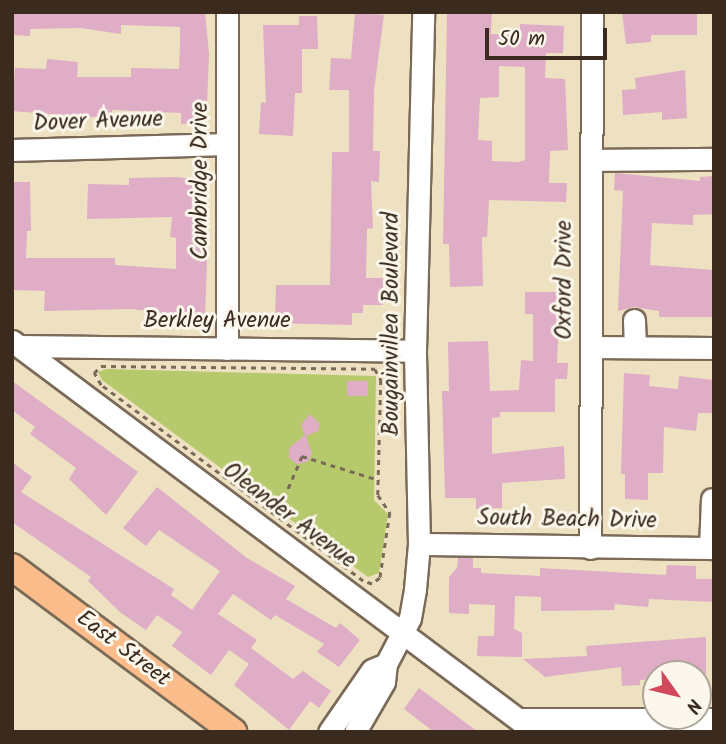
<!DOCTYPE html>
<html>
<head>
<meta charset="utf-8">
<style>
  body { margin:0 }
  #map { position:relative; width:726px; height:744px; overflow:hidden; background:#eee1c1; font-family:Kalam,sans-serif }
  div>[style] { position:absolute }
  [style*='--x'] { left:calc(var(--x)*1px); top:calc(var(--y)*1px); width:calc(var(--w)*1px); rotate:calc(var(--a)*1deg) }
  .green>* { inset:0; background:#b6c96c }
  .building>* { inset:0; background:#dfadc5; transform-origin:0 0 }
  .path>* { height:2.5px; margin-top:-1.25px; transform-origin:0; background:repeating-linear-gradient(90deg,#7a6a57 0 5px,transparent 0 10px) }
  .roads { filter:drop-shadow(2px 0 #7a6a57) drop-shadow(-2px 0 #7a6a57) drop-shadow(0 2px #7a6a57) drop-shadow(0 -2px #7a6a57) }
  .minor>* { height:21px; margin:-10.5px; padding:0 10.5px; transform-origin:10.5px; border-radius:10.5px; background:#fff }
  .major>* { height:26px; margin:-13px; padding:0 13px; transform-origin:13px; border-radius:13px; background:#f9bc8a }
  span { translate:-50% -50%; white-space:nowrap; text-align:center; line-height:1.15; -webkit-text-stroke:6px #fbf7ec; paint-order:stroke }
  .street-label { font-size:23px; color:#3b2a1e }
  .frame { position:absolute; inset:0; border:14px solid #3b2a1e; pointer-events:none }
  .north { position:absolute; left:642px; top:660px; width:70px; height:70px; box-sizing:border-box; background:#fbf7ec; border:2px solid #aea59a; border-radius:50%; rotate:124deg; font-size:19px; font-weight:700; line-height:28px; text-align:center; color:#3b2a1e }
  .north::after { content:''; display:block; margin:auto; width:24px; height:32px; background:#d1495b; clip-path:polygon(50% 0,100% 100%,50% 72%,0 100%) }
  .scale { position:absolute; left:485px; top:28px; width:122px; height:32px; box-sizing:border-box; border:4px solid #3b2a1e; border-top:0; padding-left:9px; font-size:21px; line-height:24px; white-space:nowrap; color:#3b2a1e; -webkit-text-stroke:5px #fbf7ec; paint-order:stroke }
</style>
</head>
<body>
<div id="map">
  <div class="green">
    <div style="clip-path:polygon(107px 369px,376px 376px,374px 500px,388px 514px,379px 573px,368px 577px,102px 380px,98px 372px)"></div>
  </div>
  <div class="building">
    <div style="clip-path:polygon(12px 12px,205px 12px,209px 54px,207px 107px,201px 107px,201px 123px,181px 124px,181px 113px,112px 110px,112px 117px,87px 117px,12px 111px,15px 68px,46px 69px,47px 59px,78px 62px,77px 77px,131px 77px,131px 68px,179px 69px,180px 44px,180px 27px,121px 25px,121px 34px,81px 28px,30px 29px,30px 36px,12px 35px)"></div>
    <div style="clip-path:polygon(evenodd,447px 12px,492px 12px,491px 34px,520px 35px,520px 24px,564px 26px,563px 53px,546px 53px,545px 78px,565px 79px,568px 150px,550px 151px,549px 183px,567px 183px,566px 202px,489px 200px,487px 237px,482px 237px,483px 286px,450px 287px,449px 244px,443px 244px,447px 12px,499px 66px,525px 67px,525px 160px,518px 162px,492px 161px,492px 141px,478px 140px,480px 98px,499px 97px,499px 66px)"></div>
    <div style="clip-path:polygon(622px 12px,697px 12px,697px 35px,651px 35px,651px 42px,626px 44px)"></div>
    <div style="clip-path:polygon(355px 13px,384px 15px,374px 91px,373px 151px,380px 151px,379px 182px,371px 181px,373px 228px,367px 229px,366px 278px,383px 278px,383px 305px,363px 305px,363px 313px,352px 313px,352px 325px,275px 323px,276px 285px,330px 285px,332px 152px,349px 152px,349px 90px,329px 90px,331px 58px,351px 59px)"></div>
    <div style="clip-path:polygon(299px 16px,317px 16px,318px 49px,302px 49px,302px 93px,295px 93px,293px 136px,259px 134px,261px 102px,266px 103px,263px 25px,299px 25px)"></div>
    <div style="clip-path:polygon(685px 70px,687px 118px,662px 120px,662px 112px,623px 115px,622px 90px,636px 89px,635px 78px)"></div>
    <div style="clip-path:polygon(615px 173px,700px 181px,700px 177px,714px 176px,714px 214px,693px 215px,693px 225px,652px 223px,650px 265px,714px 270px,714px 317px,659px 317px,659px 311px,634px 307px,618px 311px,623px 191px,614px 190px)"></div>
    <div style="clip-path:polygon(177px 177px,200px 180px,195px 219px,205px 220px,200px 260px,207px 260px,205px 319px,132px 309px,44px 311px,45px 291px,12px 290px,12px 182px,30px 182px,31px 231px,27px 231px,26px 258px,115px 258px,115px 265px,176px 269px,176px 238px,170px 237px,172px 217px,87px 219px,88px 184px,129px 185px,129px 178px)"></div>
    <div style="clip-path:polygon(525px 292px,560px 292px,557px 363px,568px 363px,567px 379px,555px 379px,555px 412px,500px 412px,500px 417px,492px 418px,492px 454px,564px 446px,565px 479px,502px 483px,502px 508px,476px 509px,476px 498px,445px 498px,442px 391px,449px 391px,448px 342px,488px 341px,490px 391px,519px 390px,521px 360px,533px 361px,533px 314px,525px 314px)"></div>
    <div style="clip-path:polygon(624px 373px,650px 375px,649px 386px,678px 389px,679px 376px,714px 380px,714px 413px,698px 413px,696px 431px,664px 427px,663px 473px,648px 473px,648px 500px,625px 499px,625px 474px,621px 474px)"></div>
    <div style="clip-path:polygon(12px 381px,138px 472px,106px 515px,69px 479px,76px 468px,30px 434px,35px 427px,12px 410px)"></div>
    <div style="left:347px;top:381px;width:21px;height:15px"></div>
    <div style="clip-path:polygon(310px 414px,320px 424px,318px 431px,306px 436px,312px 454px,307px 462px,297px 464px,289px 458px,289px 448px,305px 435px,301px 425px)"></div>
    <div style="clip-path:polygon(12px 462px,32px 477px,21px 492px,174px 589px,171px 595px,192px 610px,220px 571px,159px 530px,146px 546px,123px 528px,157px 487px,247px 558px,295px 586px,286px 599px,336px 628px,340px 623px,360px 640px,339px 667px,317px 652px,324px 644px,275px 615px,271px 620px,233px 594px,218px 614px,257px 640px,251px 648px,293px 679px,303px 671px,331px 691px,319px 708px,310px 701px,289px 730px,234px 685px,249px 664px,229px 650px,211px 675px,172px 646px,182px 632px,157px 615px,146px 630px,121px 613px,88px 581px,91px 577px,12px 522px)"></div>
    <div style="clip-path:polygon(458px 558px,473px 558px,473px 568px,481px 568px,481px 573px,540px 576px,540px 568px,666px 575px,667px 565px,696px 566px,696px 579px,714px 579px,714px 602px,649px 599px,648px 607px,615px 604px,614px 610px,541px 611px,541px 597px,515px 596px,514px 629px,522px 633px,522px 657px,477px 656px,478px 636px,494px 636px,495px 605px,469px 604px,469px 614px,449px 613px,449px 577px,457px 568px)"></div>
    <div style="clip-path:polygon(706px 637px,706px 674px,656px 674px,656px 679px,640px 680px,640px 685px,622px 686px,621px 667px,545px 677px,523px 659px,587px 656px,586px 646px)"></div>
    <div style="clip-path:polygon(419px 688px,442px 705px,478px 732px,434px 732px,404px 709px)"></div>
  </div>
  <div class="path">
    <div style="--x:101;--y:366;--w:274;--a:0.6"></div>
    <div style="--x:375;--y:369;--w:13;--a:61"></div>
    <div style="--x:381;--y:380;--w:115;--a:91.5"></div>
    <div style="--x:378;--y:495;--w:22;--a:56"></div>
    <div style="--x:390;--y:513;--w:66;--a:98.7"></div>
    <div style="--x:380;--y:578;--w:10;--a:143"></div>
    <div style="--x:372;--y:584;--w:9;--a:-162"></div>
    <div style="--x:363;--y:581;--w:327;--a:-143.2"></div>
    <div style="--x:101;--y:385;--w:14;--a:-120"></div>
    <div style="--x:94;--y:373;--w:10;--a:-45"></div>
    <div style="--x:276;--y:516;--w:65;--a:-66.6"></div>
    <div style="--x:302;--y:456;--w:81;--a:17.3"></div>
  </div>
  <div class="roads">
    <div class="minor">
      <div style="--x:227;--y:12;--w:337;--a:90"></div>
      <div style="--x:12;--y:150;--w:215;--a:-1.6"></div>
      <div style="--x:592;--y:160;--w:122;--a:-0.5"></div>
      <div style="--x:634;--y:320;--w:27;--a:88"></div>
      <div style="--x:12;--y:341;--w:653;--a:36.78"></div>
      <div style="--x:19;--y:346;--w:396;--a:0.7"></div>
      <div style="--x:591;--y:347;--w:123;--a:0.5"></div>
      <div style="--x:419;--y:544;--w:295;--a:0.8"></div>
      <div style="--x:590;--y:548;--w:536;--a:-89.79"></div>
      <div style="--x:710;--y:548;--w:49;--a:-87.7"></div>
      <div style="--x:519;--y:719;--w:195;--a:0"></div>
      <div style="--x:329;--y:732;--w:75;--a:-55.3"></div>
      <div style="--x:372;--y:670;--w:15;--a:-23"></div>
      <div style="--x:355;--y:732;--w:58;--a:-59.9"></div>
      <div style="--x:384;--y:682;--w:18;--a:-84"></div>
      <div style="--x:386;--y:664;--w:52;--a:-62.4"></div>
      <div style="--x:410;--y:618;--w:29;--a:-80"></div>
      <div style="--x:415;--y:589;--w:45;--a:-84.9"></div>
      <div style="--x:419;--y:544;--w:193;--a:-91.2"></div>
      <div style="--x:415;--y:351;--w:339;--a:-88.6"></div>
    </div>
    <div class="major">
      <div style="--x:12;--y:567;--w:276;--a:36.7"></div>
    </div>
  </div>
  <div class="street-label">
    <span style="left:98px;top:122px;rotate:-2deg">Dover Avenue</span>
    <span style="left:201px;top:181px;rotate:-90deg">Cambridge Drive</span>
    <span style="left:565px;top:280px;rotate:-90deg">Oxford Drive</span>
    <span style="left:217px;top:321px">Berkley Avenue</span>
    <span style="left:392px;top:324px;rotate:-90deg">Bougainvillea Boulevard</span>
    <span style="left:289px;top:516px;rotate:37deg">Oleander Avenue</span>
    <span style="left:567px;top:520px;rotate:1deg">South Beach Drive</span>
    <span style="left:123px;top:649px;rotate:37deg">East Street</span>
  </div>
  <div class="frame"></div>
  <div class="north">N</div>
  <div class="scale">50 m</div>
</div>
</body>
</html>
